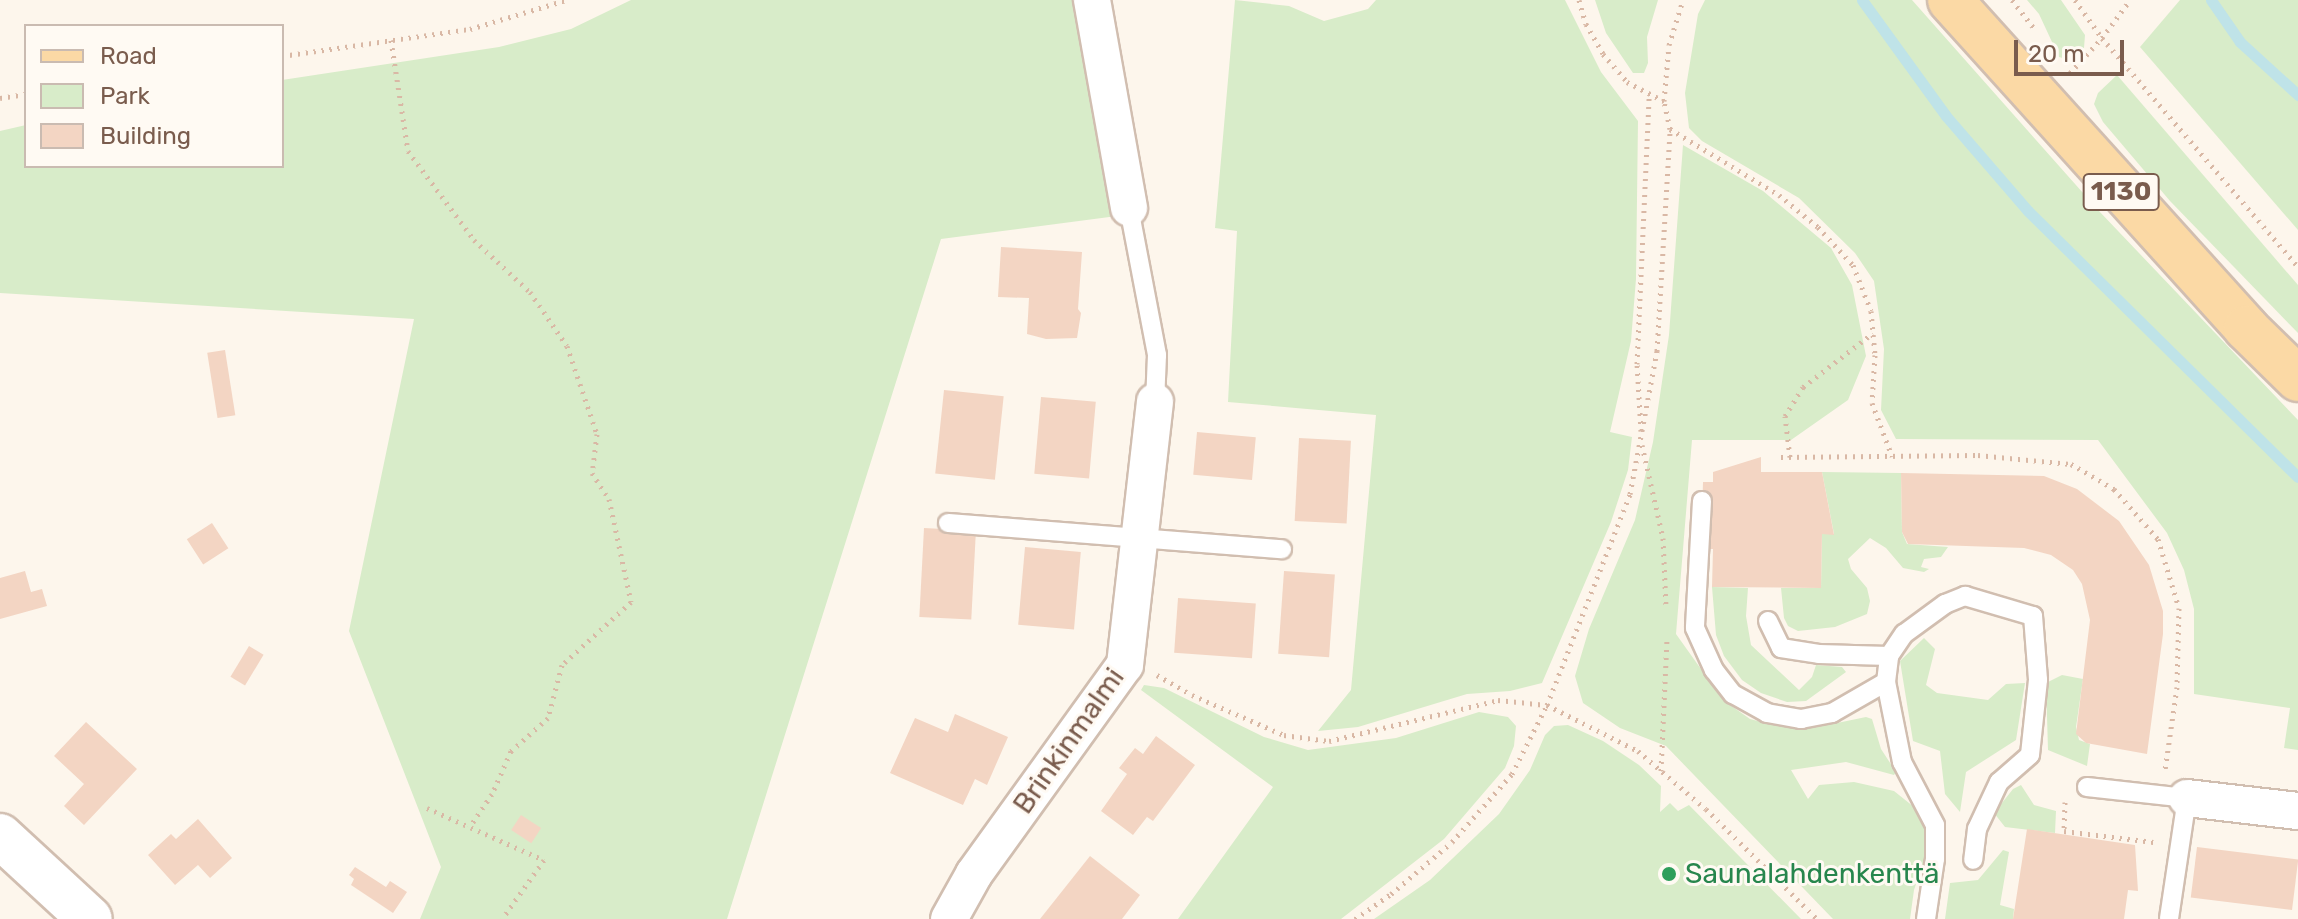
<!DOCTYPE html>
<html>
<head>
<meta charset="utf-8">
<style>
  body { margin:0 }
  #map { position:relative; width:2298px; height:919px; overflow:hidden; background:#fdf6ec; font-family:Rubik,sans-serif }
  div>[style] { position:absolute }
  [style*='--x'] { left:calc(var(--x)*1px); top:calc(var(--y)*1px); width:calc(var(--w)*1px); rotate:calc(var(--a)*1deg) }
  .green>* { inset:0; background:#d8ecc9 }
  .stream>* { height:11px; margin:-5.5px; padding:0 5.5px; transform-origin:5.5px; border-radius:5.5px; background:#bfe3e8 }
  .building>* { inset:0; background:#f3d5c3; transform-origin:0 0 }
  .path>* { height:5px; margin-top:-2.5px; transform-origin:0; background:repeating-linear-gradient(90deg,#d9b8a5 0 2px,transparent 0 8px) }
  .roads { filter:drop-shadow(2px 0 #d1beb0) drop-shadow(-2px 0 #d1beb0) drop-shadow(0 2px #d1beb0) drop-shadow(0 -2px #d1beb0) }
  .lane>* { height:18px; margin:-9px; padding:0 9px; transform-origin:9px; border-radius:9px; background:#fff }
  .street>* { height:36px; margin:-18px; padding:0 18px; transform-origin:18px; border-radius:18px; background:#fff }
  .secondary>* { height:44px; margin:-22px; padding:0 22px; transform-origin:22px; border-radius:22px; background:#fff }
  .primary>* { height:44px; margin:-22px; padding:0 22px; transform-origin:22px; border-radius:22px; background:#fbd9a5 }
  .dots>* { width:22px; height:22px; translate:-50% -50%; box-sizing:border-box; border:4px solid #fffaf3; border-radius:50% }
  span { translate:-50% -50%; white-space:nowrap; text-align:center; line-height:1.15; -webkit-text-stroke:6px #fffaf3; paint-order:stroke }
  .shield-label span { padding:2px 6px; background:#fffaf3; border:2px solid; border-radius:6px; -webkit-text-stroke-width:0 }
  .shield-label { font-size:26px; color:#7a5c4d; font-weight:700 }
  .street-label { font-size:28px; color:#7a5c4d }
  .leisure-label { font-size:28px; color:#27864d }
  .left { translate:0 -50%; text-align:left }
  .legend { position:absolute; left:24px; top:24px; width:260px; height:144px; box-sizing:border-box; background:#fffaf3; border:2px solid #cabbb1; margin:0; padding:10px 14px; list-style:none; font-size:24px; color:#7a5c4d }
  .legend li { display:flex; align-items:center; gap:16px; height:40px }
  .legend b { width:40px; border:2px solid #cabbb1 }
  .scale { position:absolute; left:2014px; top:40px; width:110px; height:36px; box-sizing:border-box; border:4px solid #7a5c4d; border-top:0; padding-left:10px; font-size:24px; line-height:28px; white-space:nowrap; color:#7a5c4d; -webkit-text-stroke:6px #fffaf3; paint-order:stroke }
</style>
</head>
<body>
<div id="map">
  <div class="green">
    <div style="clip-path:polygon(631px 0,1084px 0,1117px 216px,941px 239px,727px 919px,420px 919px,441px 867px,349px 631px,414px 319px,0 293px,0 131px,26px 125px,26px 166px,282px 166px,282px 80px,499px 47px,571px 29px)"></div>
    <div style="clip-path:polygon(1235px 0,1289px 6px,1324px 21px,1368px 9px,1376px 0,1565px 0,1601px 72px,1638px 121px,1636px 279px,1631px 341px,1610px 432px,1632px 437px,1628px 470px,1611px 522px,1542px 683px,1510px 691px,1467px 694px,1358px 727px,1318px 731px,1351px 690px,1376px 415px,1228px 402px,1237px 231px,1215px 228px)"></div>
    <div style="clip-path:polygon(1595px 0,1658px 0,1647px 37px,1648px 63px,1644px 73px,1633px 73px,1606px 33px)"></div>
    <div style="clip-path:polygon(1705px 0,1912px 0,2099px 211px,2298px 420px,2298px 750px,2284px 748px,2290px 708px,2194px 694px,2194px 609px,2184px 570px,2167px 533px,2098px 440px,1896px 439px,1881px 410px,1884px 349px,1874px 281px,1855px 253px,1799px 198px,1702px 141px,1689px 128px,1685px 93px,1698px 14px)"></div>
    <div style="clip-path:polygon(2027px 0,2061px 0,2085px 35px,2084px 48px,2066px 59px,2059px 57px,2039px 14px)"></div>
    <div style="clip-path:polygon(2180px 0,2298px 0,2298px 230px,2140px 47px)"></div>
    <div style="clip-path:polygon(2117px 75px,2298px 285px,2298px 333px,2170px 201px,2103px 122px,2094px 104px,2098px 93px)"></div>
    <div style="clip-path:polygon(1683px 145px,1763px 191px,1831px 248px,1852px 285px,1866px 356px,1848px 400px,1791px 440px,1692px 440px,1676px 634px,1723px 700px,1750px 719px,1777px 726px,1813px 728px,1866px 717px,1872px 719px,1881px 749px,1896px 772px,1894px 775px,1846px 762px,1791px 770px,1808px 799px,1819px 785px,1854px 782px,1894px 791px,1914px 807px,1925px 827px,1927px 852px,1914px 890px,1910px 919px,1833px 919px,1666px 746px,1620px 728px,1583px 703px,1575px 676px,1589px 629px,1635px 520px,1653px 442px,1669px 335px)"></div>
    <div style="clip-path:polygon(1822px 472px,1901px 473px,1902px 532px,1907px 544px,1948px 547px,1941px 557px,1924px 559px,1921px 567px,1929px 569px,1924px 572px,1903px 568px,1886px 548px,1870px 538px,1848px 559px,1851px 569px,1867px 588px,1870px 601px,1867px 614px,1835px 627px,1798px 631px,1788px 626px,1784px 618px,1781px 588px,1821px 588px,1822px 534px,1834px 534px)"></div>
    <div style="clip-path:polygon(1712px 587px,1748px 588px,1746px 616px,1751px 645px,1799px 690px,1812px 677px,1816px 665px,1842px 667px,1846px 672px,1806px 701px,1787px 702px,1761px 693px,1742px 680px,1724px 656px,1716px 635px)"></div>
    <div style="clip-path:polygon(1924px 638px,1935px 649px,1926px 685px,1937px 693px,1988px 700px,2006px 684px,2025px 683px,2016px 740px,1966px 772px,1960px 812px,1945px 794px,1940px 751px,1913px 741px,1900px 661px)"></div>
    <div style="clip-path:polygon(2062px 675px,2083px 679px,2076px 727px,2079px 740px,2090px 744px,2087px 766px,2048px 750px,2046px 683px)"></div>
    <div style="clip-path:polygon(1144px 685px,1164px 688px,1264px 737px,1308px 750px,1396px 738px,1479px 712px,1508px 717px,1516px 726px,1514px 746px,1505px 768px,1444px 839px,1341px 919px,1178px 919px,1273px 787px,1141px 690px)"></div>
    <div style="clip-path:polygon(1568px 725px,1603px 741px,1639px 765px,1661px 786px,1660px 812px,1670px 803px,1678px 811px,1689px 805px,1801px 919px,1374px 919px,1430px 880px,1499px 814px,1530px 770px,1545px 735px,1554px 726px)"></div>
    <div style="clip-path:polygon(2021px 785px,2034px 805px,2056px 811px,2055px 833px,2005px 827px,1994px 813px,2013px 789px)"></div>
    <div style="clip-path:polygon(2003px 850px,2009px 852px,2000px 905px,2014px 909px,2013px 919px,1945px 919px,1950px 883px,1978px 880px)"></div>
  </div>
  <div class="stream">
    <div style="--x:1862;--y:0;--w:143;--a:54.1"></div>
    <div style="--x:1946;--y:116;--w:125;--a:49.2"></div>
    <div style="--x:2028;--y:211;--w:379;--a:44.6"></div>
    <div style="--x:2211;--y:0;--w:51;--a:55.4"></div>
    <div style="--x:2240;--y:42;--w:79;--a:42.4"></div>
  </div>
  <div class="building">
    <div style="clip-path:polygon(1001px 247px,1082px 252px,1078px 309px,1081px 313px,1077px 338px,1046px 339px,1027px 334px,1029px 298px,998px 297px)"></div>
    <div style="left:225px;top:350px;width:66px;height:18px;rotate:81deg"></div>
    <div style="left:944px;top:390px;width:60px;height:84px;rotate:6deg"></div>
    <div style="left:1041px;top:397px;width:55px;height:77px;rotate:5deg"></div>
    <div style="left:1197px;top:432px;width:59px;height:43px;rotate:5deg"></div>
    <div style="left:1299px;top:438px;width:52px;height:83px;rotate:3deg"></div>
    <div style="clip-path:polygon(1761px 457px,1761px 472px,1822px 472px,1834px 535px,1822px 534px,1821px 588px,1712px 587px,1713px 549px,1701px 549px,1703px 482px,1713px 482px,1713px 472px)"></div>
    <div style="clip-path:polygon(1901px 473px,2044px 476px,2077px 489px,2119px 521px,2149px 565px,2163px 611px,2163px 634px,2147px 754px,2086px 743px,2076px 734px,2090px 620px,2082px 584px,2073px 570px,2051px 555px,2024px 548px,1908px 544px,1902px 532px)"></div>
    <div style="left:212px;top:523px;width:30px;height:30px;rotate:57deg"></div>
    <div style="left:924px;top:528px;width:52px;height:89px;rotate:3deg"></div>
    <div style="left:1025px;top:547px;width:56px;height:78px;rotate:5deg"></div>
    <div style="clip-path:polygon(25px 571px,31px 592px,42px 589px,47px 606px,0 619px,0 578px)"></div>
    <div style="left:1284px;top:571px;width:51px;height:83px;rotate:4deg"></div>
    <div style="left:1178px;top:598px;width:78px;height:55px;rotate:4deg"></div>
    <div style="left:249px;top:646px;width:17px;height:36px;rotate:31deg"></div>
    <div style="clip-path:polygon(955px 714px,1008px 737px,987px 785px,975px 779px,963px 805px,890px 773px,915px 718px,948px 732px)"></div>
    <div style="clip-path:polygon(86px 722px,137px 769px,84px 825px,64px 806px,84px 784px,54px 756px)"></div>
    <div style="clip-path:polygon(1156px 736px,1195px 765px,1153px 821px,1147px 817px,1133px 835px,1101px 811px,1127px 774px,1119px 768px,1135px 748px,1143px 754px)"></div>
    <div style="left:521px;top:815px;width:24px;height:18px;rotate:33deg"></div>
    <div style="clip-path:polygon(198px 819px,232px 858px,210px 878px,198px 865px,175px 885px,148px 855px,171px 834px,176px 839px)"></div>
    <div style="clip-path:polygon(2027px 829px,2135px 845px,2138px 891px,2128px 890px,2124px 919px,2013px 919px)"></div>
    <div style="left:2197px;top:847px;width:102px;height:51px;rotate:7deg"></div>
    <div style="clip-path:polygon(1090px 856px,1140px 895px,1122px 919px,1040px 919px)"></div>
    <div style="clip-path:polygon(355px 867px,386px 887px,390px 881px,407px 892px,393px 913px,351px 885px,354px 879px,349px 875px)"></div>
  </div>
  <div class="path">
    <div style="--x:1579;--y:0;--w:25;--a:74"></div>
    <div style="--x:1586;--y:24;--w:34;--a:60"></div>
    <div style="--x:1603;--y:54;--w:37;--a:49"></div>
    <div style="--x:1627;--y:82;--w:42;--a:27.2"></div>
    <div style="--x:2012;--y:0;--w:39;--a:52"></div>
    <div style="--x:2075;--y:0;--w:47;--a:54.6"></div>
    <div style="--x:2102;--y:38;--w:301;--a:49.4"></div>
    <div style="--x:391;--y:40;--w:112;--a:81.3"></div>
    <div style="--x:408;--y:151;--w:111;--a:53.4"></div>
    <div style="--x:474;--y:240;--w:76;--a:42.9"></div>
    <div style="--x:530;--y:292;--w:65;--a:55.6"></div>
    <div style="--x:567;--y:346;--w:93;--a:71.2"></div>
    <div style="--x:597;--y:434;--w:39;--a:97"></div>
    <div style="--x:592;--y:473;--w:31;--a:57"></div>
    <div style="--x:609;--y:499;--w:105;--a:77.9"></div>
    <div style="--x:631;--y:602;--w:93;--a:137.6"></div>
    <div style="--x:562;--y:665;--w:55;--a:104.8"></div>
    <div style="--x:548;--y:718;--w:50;--a:138.3"></div>
    <div style="--x:511;--y:751;--w:47;--a:113.8"></div>
    <div style="--x:492;--y:794;--w:40;--a:124"></div>
    <div style="--x:282;--y:56;--w:190;--a:-8.2"></div>
    <div style="--x:470;--y:29;--w:100;--a:-16.8"></div>
    <div style="--x:2070;--y:73;--w:47;--a:-47.6"></div>
    <div style="--x:2102;--y:38;--w:47;--a:-53.6"></div>
    <div style="--x:0;--y:98;--w:26;--a:-9"></div>
    <div style="--x:1670;--y:129;--w:127;--a:31.2"></div>
    <div style="--x:1779;--y:195;--w:50;--a:39.4"></div>
    <div style="--x:1818;--y:227;--w:52;--a:47.4"></div>
    <div style="--x:1853;--y:265;--w:49;--a:68.6"></div>
    <div style="--x:1871;--y:311;--w:44;--a:84.8"></div>
    <div style="--x:1875;--y:355;--w:48;--a:93.6"></div>
    <div style="--x:1872;--y:403;--w:57;--a:69.3"></div>
    <div style="--x:1641;--y:431;--w:67;--a:-93.4"></div>
    <div style="--x:1637;--y:364;--w:268;--a:-87.4"></div>
    <div style="--x:1642;--y:445;--w:95;--a:77.3"></div>
    <div style="--x:1663;--y:538;--w:70;--a:87.5"></div>
    <div style="--x:1781;--y:457;--w:197;--a:-0.6"></div>
    <div style="--x:1978;--y:455;--w:93;--a:5.5"></div>
    <div style="--x:2071;--y:464;--w:50;--a:30.2"></div>
    <div style="--x:2114;--y:489;--w:67;--a:48.7"></div>
    <div style="--x:2158;--y:539;--w:72;--a:73.1"></div>
    <div style="--x:2179;--y:608;--w:79;--a:91.5"></div>
    <div style="--x:2177;--y:687;--w:84;--a:98.2"></div>
    <div style="--x:1790;--y:457;--w:41;--a:-97"></div>
    <div style="--x:1785;--y:416;--w:34;--a:-58"></div>
    <div style="--x:1803;--y:387;--w:88;--a:-37.6"></div>
    <div style="--x:1157;--y:675;--w:40;--a:29.7"></div>
    <div style="--x:1192;--y:695;--w:100;--a:23.5"></div>
    <div style="--x:1284;--y:735;--w:45;--a:7.6"></div>
    <div style="--x:1329;--y:741;--w:174;--a:-13.6"></div>
    <div style="--x:1498;--y:700;--w:49;--a:5.8"></div>
    <div style="--x:1547;--y:705;--w:102;--a:26.8"></div>
    <div style="--x:1638;--y:751;--w:89;--a:40.5"></div>
    <div style="--x:1706;--y:809;--w:156;--a:44.7"></div>
    <div style="--x:1661;--y:771;--w:133;--a:-87.4"></div>
    <div style="--x:2065;--y:802;--w:29;--a:92"></div>
    <div style="--x:2064;--y:831;--w:90;--a:7"></div>
    <div style="--x:427;--y:808;--w:128;--a:24"></div>
    <div style="--x:544;--y:860;--w:72;--a:125.4"></div>
    <div style="--x:1355;--y:919;--w:44;--a:-34.8"></div>
    <div style="--x:1391;--y:894;--w:80;--a:-40.4"></div>
    <div style="--x:1452;--y:842;--w:91;--a:-48.6"></div>
    <div style="--x:1512;--y:774;--w:77;--a:-63.1"></div>
    <div style="--x:1547;--y:705;--w:227;--a:-68.5"></div>
    <div style="--x:1630;--y:494;--w:146;--a:-79.3"></div>
    <div style="--x:1657;--y:351;--w:222;--a:-86.6"></div>
    <div style="--x:1670;--y:129;--w:29;--a:-102"></div>
    <div style="--x:1664;--y:101;--w:56;--a:-84.9"></div>
    <div style="--x:1669;--y:45;--w:47;--a:-72.7"></div>
  </div>
  <div class="roads">
    <div class="lane">
      <div style="--x:1129;--y:208;--w:150;--a:79.2"></div>
      <div style="--x:1157;--y:355;--w:47;--a:92.4"></div>
      <div style="--x:1702;--y:501;--w:127;--a:93.2"></div>
      <div style="--x:1695;--y:628;--w:46;--a:65.7"></div>
      <div style="--x:1714;--y:670;--w:31;--a:52"></div>
      <div style="--x:1733;--y:694;--w:39;--a:29"></div>
      <div style="--x:1767;--y:713;--w:35;--a:10"></div>
      <div style="--x:1801;--y:719;--w:32;--a:-11"></div>
      <div style="--x:1832;--y:713;--w:62;--a:-29.9"></div>
      <div style="--x:948;--y:523;--w:335;--a:4.5"></div>
      <div style="--x:1768;--y:621;--w:30;--a:64"></div>
      <div style="--x:1781;--y:648;--w:38;--a:9"></div>
      <div style="--x:1819;--y:654;--w:70;--a:1.6"></div>
      <div style="--x:2087;--y:787;--w:101;--a:6.3"></div>
      <div style="--x:2187;--y:798;--w:122;--a:98.5"></div>
      <div style="--x:1926;--y:919;--w:61;--a:-81.5"></div>
      <div style="--x:1935;--y:859;--w:34;--a:-90"></div>
      <div style="--x:1935;--y:825;--w:71;--a:-117.6"></div>
      <div style="--x:1902;--y:762;--w:82;--a:-101.3"></div>
      <div style="--x:1886;--y:682;--w:26;--a:-83"></div>
      <div style="--x:1889;--y:656;--w:27;--a:-56"></div>
      <div style="--x:1904;--y:634;--w:51;--a:-36.2"></div>
      <div style="--x:1945;--y:604;--w:22;--a:-22"></div>
      <div style="--x:1965;--y:596;--w:71;--a:16.4"></div>
      <div style="--x:2033;--y:616;--w:64;--a:85.5"></div>
      <div style="--x:2038;--y:680;--w:75;--a:96.1"></div>
      <div style="--x:2030;--y:755;--w:41;--a:138.9"></div>
      <div style="--x:1999;--y:782;--w:52;--a:115.1"></div>
      <div style="--x:1977;--y:829;--w:31;--a:97"></div>
    </div>
    <div class="street">
      <div style="--x:1092;--y:0;--w:211;--a:79.9"></div>
      <div style="--x:2187;--y:798;--w:112;--a:6.7"></div>
      <div style="--x:949;--y:919;--w:51;--a:-60.9"></div>
      <div style="--x:974;--y:874;--w:258;--a:-54.2"></div>
      <div style="--x:1125;--y:665;--w:265;--a:-83.5"></div>
    </div>
    <div class="secondary">
      <div style="--x:0;--y:836;--w:122;--a:42.7"></div>
    </div>
    <div class="primary">
      <div style="--x:1950;--y:0;--w:442;--a:47.9"></div>
      <div style="--x:2246;--y:328;--w:73;--a:44.4"></div>
    </div>
  </div>
  <div class="dots">
    <div style="left:1669px;top:874px;background:#2e9e5b"></div>
  </div>
  <div class="shield-label">
    <span style="left:2121px;top:192px">1130</span>
  </div>
  <div class="street-label">
    <span style="left:1069px;top:741px;rotate:-55deg">Brinkinmalmi</span>
  </div>
  <div class="leisure-label">
    <span class="left" style="left:1685px;top:874px">Saunalahdenkenttä</span>
  </div>
  <ul class="legend">
  <li><b style="height:10px;background:#fbd9a5"></b>Road</li>
  <li><b style="height:22px;background:#d8ecc9"></b>Park</li>
  <li><b style="height:22px;background:#f3d5c3"></b>Building</li>
  </ul>
  <div class="scale">20 m</div>
</div>
</body>
</html>
